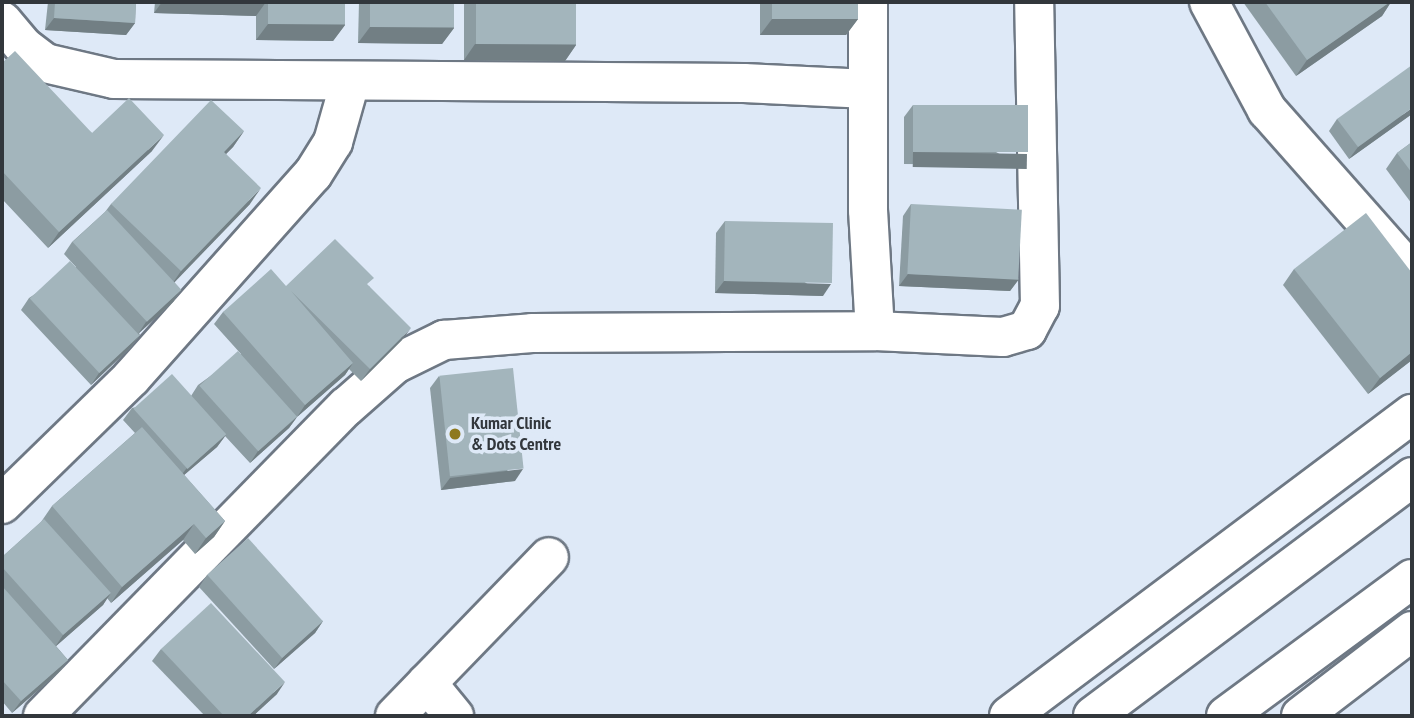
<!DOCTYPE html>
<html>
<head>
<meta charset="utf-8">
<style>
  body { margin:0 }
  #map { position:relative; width:1414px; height:718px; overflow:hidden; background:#dee9f7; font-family:"PT Sans Narrow",sans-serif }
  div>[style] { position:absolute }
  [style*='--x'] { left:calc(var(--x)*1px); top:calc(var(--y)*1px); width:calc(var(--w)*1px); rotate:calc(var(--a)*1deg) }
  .roads { filter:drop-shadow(2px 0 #6e7884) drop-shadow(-2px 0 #6e7884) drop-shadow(0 2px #6e7884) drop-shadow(0 -2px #6e7884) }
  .minor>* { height:38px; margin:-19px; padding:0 19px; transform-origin:19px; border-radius:19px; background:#fff }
  .highway>* { height:38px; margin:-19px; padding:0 19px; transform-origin:19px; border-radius:19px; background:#fff }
  .wall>* { inset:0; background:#8c9ca2 }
  .shaded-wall>* { inset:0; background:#727f84; transform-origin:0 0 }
  .building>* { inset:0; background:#a3b5bc; transform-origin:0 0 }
  .dots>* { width:19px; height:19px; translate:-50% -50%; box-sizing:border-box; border:4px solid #dee9f7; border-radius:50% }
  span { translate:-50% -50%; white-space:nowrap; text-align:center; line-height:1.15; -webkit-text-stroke:7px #dee9f7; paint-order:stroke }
  .poi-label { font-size:18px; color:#32373c; font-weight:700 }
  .left { translate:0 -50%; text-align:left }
  .frame { position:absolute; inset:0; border:4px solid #32373c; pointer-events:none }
</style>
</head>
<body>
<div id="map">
  <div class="roads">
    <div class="minor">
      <div style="--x:868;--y:2;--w:208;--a:90"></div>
      <div style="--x:868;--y:210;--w:121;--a:86.7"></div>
      <div style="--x:1209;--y:2;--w:123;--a:61.8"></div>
      <div style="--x:1267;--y:110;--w:219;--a:48.5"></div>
      <div style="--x:2;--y:21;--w:34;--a:50"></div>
      <div style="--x:24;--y:47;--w:26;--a:37"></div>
      <div style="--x:45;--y:63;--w:71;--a:13.1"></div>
      <div style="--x:114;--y:79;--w:630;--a:0.36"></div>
      <div style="--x:744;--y:83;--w:124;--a:2.8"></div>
      <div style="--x:2;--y:504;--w:180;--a:-44.3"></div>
      <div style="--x:131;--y:378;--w:273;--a:-48.3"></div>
      <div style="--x:313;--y:174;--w:38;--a:-58"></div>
      <div style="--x:333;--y:142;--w:62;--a:-74.2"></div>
      <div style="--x:427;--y:683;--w:43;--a:50.7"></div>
      <div style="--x:43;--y:716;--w:433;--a:-45.6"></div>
      <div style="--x:346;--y:407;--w:65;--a:-41.3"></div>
      <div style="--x:395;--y:364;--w:55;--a:-26.1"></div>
      <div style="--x:444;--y:340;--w:88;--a:-4.5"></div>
      <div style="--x:532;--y:333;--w:343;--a:-0.3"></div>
      <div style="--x:875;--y:331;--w:128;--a:2.7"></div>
      <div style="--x:1003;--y:337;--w:25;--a:-16"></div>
      <div style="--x:1027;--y:330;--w:27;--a:-62"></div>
      <div style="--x:1040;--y:306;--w:304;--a:-91.1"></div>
      <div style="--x:395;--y:716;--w:221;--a:-45.9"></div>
      <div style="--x:1009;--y:716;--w:504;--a:-36.85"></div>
      <div style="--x:1301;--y:716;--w:140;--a:-37.4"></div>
    </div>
    <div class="highway">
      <div style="--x:1093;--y:716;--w:399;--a:-36.8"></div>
      <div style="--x:1226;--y:716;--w:231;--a:-36.4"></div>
    </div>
  </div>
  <div class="wall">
    <div style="clip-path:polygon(48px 2px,136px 2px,135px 23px,126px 35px,45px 30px)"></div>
    <div style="clip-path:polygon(155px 2px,345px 2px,345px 25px,333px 41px,256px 40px,256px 16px,154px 13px)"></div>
    <div style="clip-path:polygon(359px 2px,454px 2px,454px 28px,442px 44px,358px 43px)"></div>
    <div style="clip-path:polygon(464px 2px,576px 2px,576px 45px,565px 61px,464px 60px)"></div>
    <div style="clip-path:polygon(760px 2px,858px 2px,858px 19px,846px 35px,760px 35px)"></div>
    <div style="clip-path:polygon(1243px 2px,1391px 2px,1382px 16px,1296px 76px)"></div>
    <div style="clip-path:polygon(2px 63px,92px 133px,152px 151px,48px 248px,2px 199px)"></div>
    <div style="clip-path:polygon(913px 105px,1019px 165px,904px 164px,904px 117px)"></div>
    <div style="clip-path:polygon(1412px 114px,1349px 159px,1329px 131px,1337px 119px)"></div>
    <div style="clip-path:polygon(244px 131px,233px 147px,226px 154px,250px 204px,174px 282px,181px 290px,173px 302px,139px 333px,140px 335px,131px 347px,91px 385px,21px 310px,29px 298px,76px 267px,64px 254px,72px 242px,105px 212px,111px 204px)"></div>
    <div style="clip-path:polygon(1412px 142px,1412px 204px,1386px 169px,1397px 153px)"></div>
    <div style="clip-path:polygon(911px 204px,1019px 279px,1010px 291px,899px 286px,903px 216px)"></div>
    <div style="clip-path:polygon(725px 221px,823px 296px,715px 293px,716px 233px)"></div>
    <div style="clip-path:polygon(1294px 269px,1412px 273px,1412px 360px,1368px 394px,1283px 285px)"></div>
    <div style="clip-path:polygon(286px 286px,369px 286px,402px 340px,361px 381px,349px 369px,345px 375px,297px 417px,289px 428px,250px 463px,225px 436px,217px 447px,184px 475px,225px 521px,214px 537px,195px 554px,183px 540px,111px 603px,107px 598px,103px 605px,56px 646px,68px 660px,59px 672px,12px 713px,2px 701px,2px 557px,41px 522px,52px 506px,135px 433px,123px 420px,132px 408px,191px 396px,198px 385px,241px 354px,214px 324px,223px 312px)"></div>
    <div style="clip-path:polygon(439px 376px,515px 481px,441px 490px,430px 388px)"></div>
    <div style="clip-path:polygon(207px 575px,323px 621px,315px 633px,274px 669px,199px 587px)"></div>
    <div style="clip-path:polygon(161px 649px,277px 694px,253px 716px,205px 716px,152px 661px)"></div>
  </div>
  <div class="shaded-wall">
    <div style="clip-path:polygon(162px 2px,266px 2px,256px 16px,154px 13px)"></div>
    <div style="clip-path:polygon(1390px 2px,1391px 2px,1382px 16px,1296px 76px,1307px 60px)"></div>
    <div style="clip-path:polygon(54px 18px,135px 23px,126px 35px,45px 30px)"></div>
    <div style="clip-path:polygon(772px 19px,858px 19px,846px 35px,760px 35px)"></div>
    <div style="clip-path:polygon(268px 24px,345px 25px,333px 41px,256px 40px)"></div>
    <div style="clip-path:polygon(370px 27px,454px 28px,442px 44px,358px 43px)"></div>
    <div style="clip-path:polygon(475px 44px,576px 45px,565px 61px,464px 60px)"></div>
    <div style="clip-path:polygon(1412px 108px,1412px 114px,1349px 159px,1358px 147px)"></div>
    <div style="clip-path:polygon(244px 131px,233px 147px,212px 168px,224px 152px)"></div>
    <div style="clip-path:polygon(164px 135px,152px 151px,48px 248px,59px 232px)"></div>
    <div style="left:913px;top:152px;width:114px;height:15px;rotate:1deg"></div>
    <div style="clip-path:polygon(261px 188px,250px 204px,170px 287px,181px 271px)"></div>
    <div style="clip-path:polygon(908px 274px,1019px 279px,1010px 291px,899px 286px)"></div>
    <div style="clip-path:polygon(724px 281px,831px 284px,823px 296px,715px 293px)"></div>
    <div style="clip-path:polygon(181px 290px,173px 302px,138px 334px,146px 322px)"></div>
    <div style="clip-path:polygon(411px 328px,402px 340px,361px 381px,370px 369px)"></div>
    <div style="clip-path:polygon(140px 335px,131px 347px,91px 385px,99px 373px)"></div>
    <div style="clip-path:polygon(1412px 352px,1412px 360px,1368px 394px,1380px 378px)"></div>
    <div style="clip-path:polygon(353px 363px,345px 375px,297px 417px,289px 428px,250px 463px,258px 451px,297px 417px,305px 405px)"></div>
    <div style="clip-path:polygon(226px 435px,217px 447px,177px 481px,186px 469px)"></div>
    <div style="clip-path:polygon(523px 469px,515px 481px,441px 490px,450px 478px)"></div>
    <div style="clip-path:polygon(225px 521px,214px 537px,195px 554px,206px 538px)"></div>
    <div style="clip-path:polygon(194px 524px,183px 540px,111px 603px,122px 587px)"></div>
    <div style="clip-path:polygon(111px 593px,103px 605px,55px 647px,63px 635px)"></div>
    <div style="clip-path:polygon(323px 621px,315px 633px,274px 669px,283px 657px)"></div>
    <div style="clip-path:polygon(68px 660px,59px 672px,12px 713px,21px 701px)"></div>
    <div style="clip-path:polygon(285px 682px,277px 694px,253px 716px,248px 716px)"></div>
  </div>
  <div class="building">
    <div style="clip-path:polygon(55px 2px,136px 2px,135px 23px,54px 18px)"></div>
    <div style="left:268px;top:2px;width:77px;height:22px"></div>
    <div style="left:370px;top:2px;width:84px;height:25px"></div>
    <div style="left:476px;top:2px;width:100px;height:42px"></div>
    <div style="left:772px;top:2px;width:86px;height:17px"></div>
    <div style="clip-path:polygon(1265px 2px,1390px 2px,1307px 60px)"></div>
    <div style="clip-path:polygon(15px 51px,92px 133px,129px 98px,164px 135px,59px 232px,2px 171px,2px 63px)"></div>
    <div style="clip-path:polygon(1412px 65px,1412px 108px,1358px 147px,1337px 119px)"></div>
    <div style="clip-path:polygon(211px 100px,244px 131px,224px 152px,261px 188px,181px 271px,111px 204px)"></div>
    <div style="left:913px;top:105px;width:115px;height:47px"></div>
    <div style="clip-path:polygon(1412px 142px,1412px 173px,1397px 153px)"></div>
    <div style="left:911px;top:204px;width:111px;height:70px;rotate:3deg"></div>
    <div style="left:107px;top:210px;width:109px;height:47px;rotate:47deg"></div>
    <div style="clip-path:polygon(1366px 213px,1412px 273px,1412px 352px,1380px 378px,1294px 269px)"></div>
    <div style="left:725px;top:221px;width:108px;height:60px;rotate:1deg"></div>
    <div style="clip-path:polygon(335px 239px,374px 278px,367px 284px,411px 328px,370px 369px,291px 291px,353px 363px,305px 405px,223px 312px,271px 269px,286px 286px)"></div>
    <div style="left:70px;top:261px;width:102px;height:55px;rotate:47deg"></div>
    <div style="left:238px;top:351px;width:88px;height:52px;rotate:48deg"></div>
    <div style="left:513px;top:368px;width:101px;height:74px;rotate:84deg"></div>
    <div style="left:172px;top:374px;width:81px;height:52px;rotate:48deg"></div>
    <div style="clip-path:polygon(142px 427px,225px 521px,206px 538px,194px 524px,122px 587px,52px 506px)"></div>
    <div style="clip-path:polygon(44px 519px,111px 593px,63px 635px,2px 567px,2px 557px)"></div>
    <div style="left:248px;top:538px;width:112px;height:55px;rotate:48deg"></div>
    <div style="clip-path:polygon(2px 586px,68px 660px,21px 701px,2px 680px)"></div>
    <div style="clip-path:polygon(211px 603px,285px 682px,248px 716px,224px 716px,161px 649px)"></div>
  </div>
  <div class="dots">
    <div style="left:455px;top:434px;background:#8e791e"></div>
  </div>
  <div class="poi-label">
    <span class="left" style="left:471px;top:434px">Kumar Clinic<br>&amp; Dots Centre</span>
  </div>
  <div class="frame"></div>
</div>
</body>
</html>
